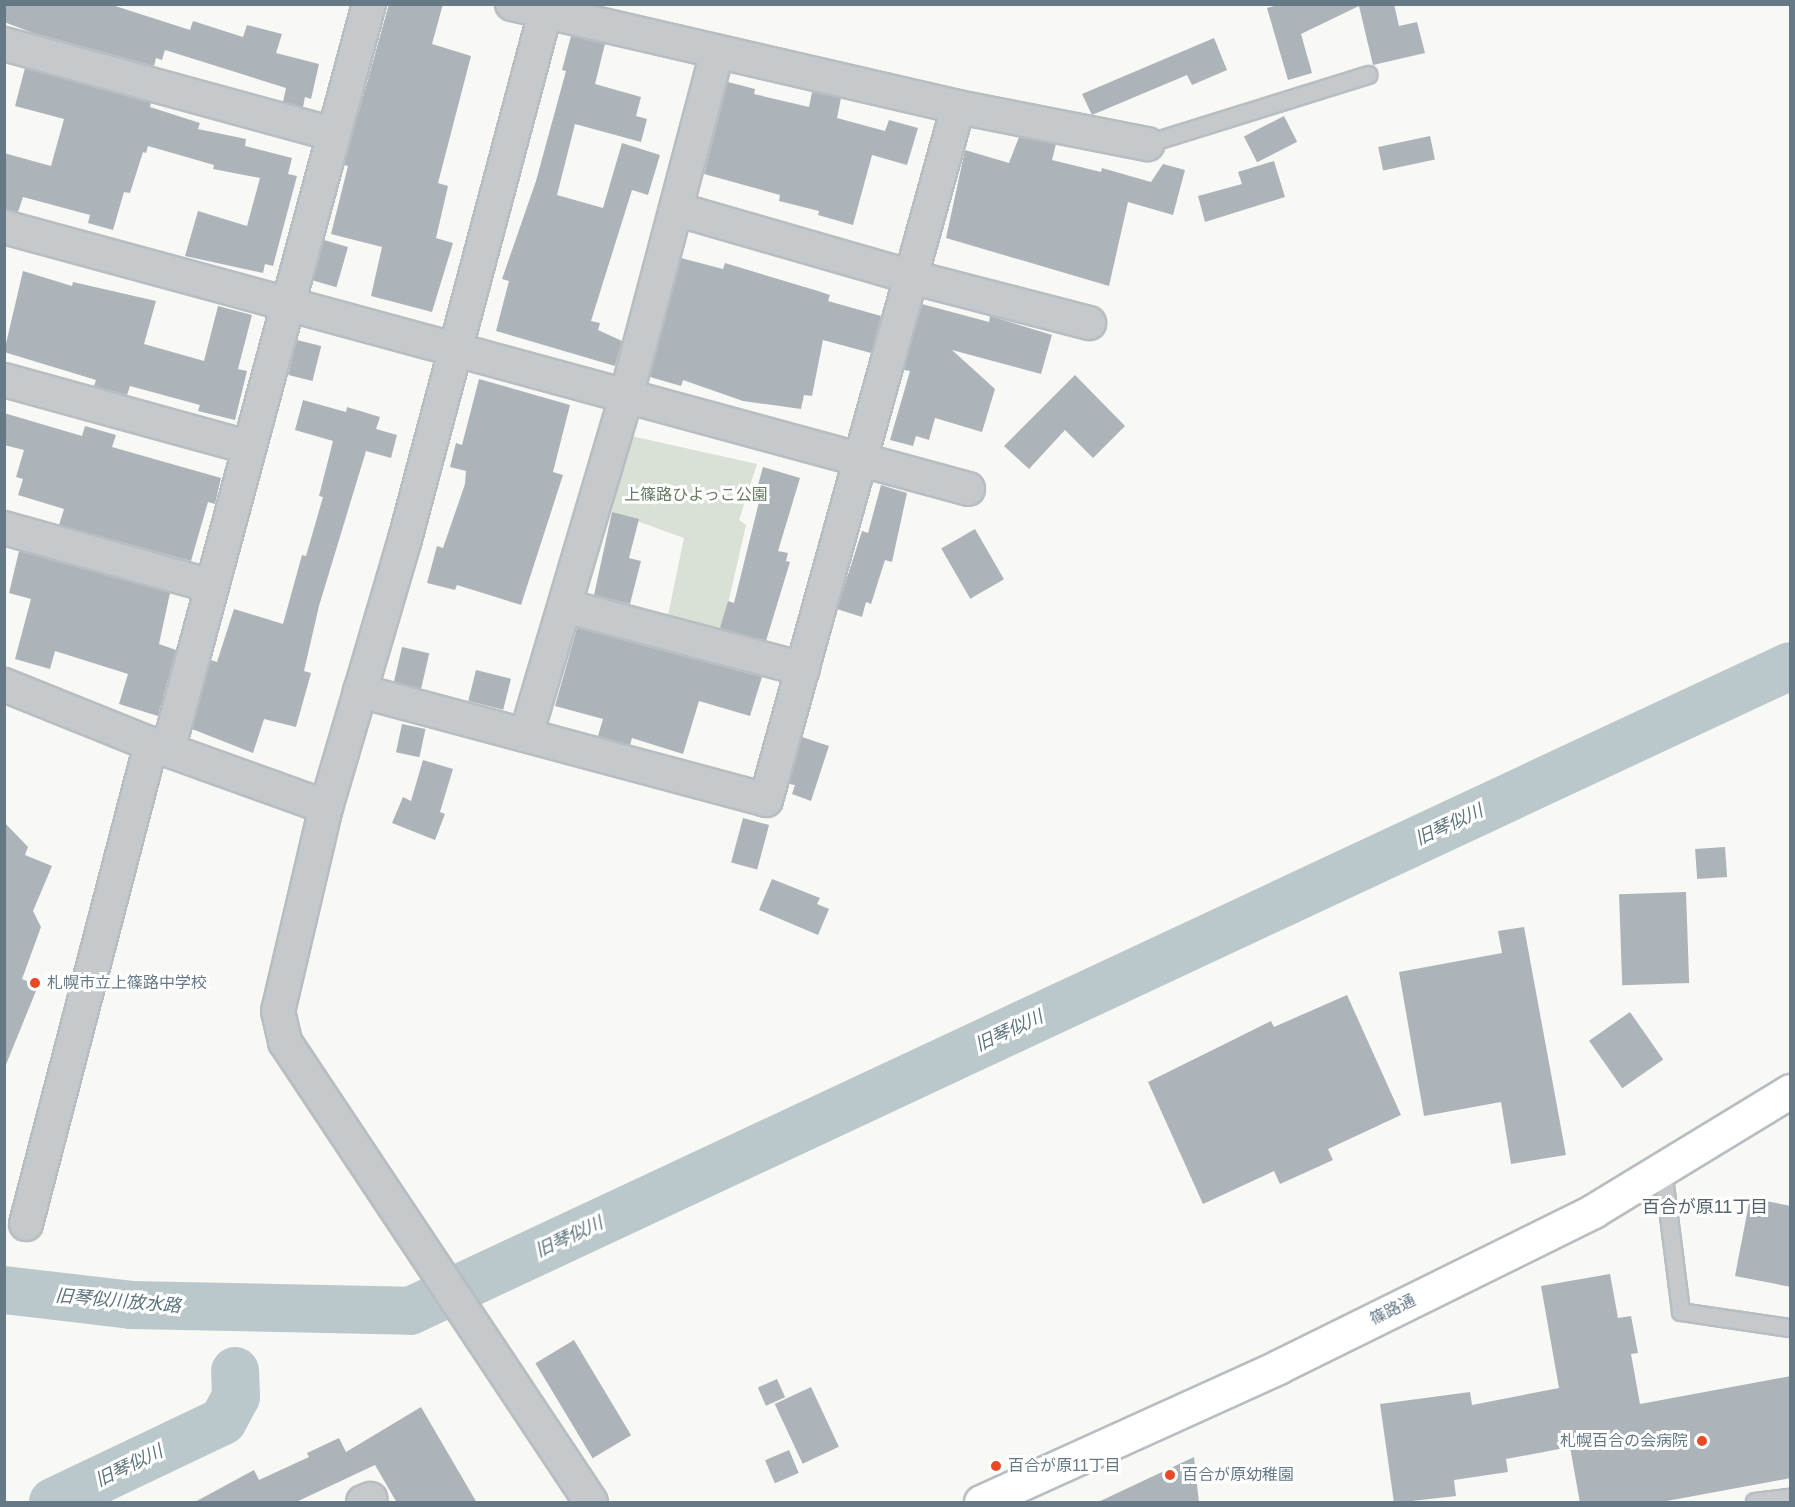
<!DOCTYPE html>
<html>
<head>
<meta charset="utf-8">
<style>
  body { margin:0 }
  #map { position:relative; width:1795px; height:1507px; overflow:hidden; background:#f8f8f5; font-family:Helvetica,"Noto Sans JP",sans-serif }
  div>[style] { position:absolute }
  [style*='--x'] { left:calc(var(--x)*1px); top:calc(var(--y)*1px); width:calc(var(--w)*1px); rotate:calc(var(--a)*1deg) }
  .green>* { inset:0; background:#d9e0d6 }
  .river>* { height:48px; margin:-24px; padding:0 24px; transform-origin:24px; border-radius:24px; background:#bbc8cb }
  .building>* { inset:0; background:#acb4ba; transform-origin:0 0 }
  .roads { filter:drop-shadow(2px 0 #b7bdc1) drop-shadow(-2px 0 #b7bdc1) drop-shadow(0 2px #b7bdc1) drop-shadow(0 -2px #b7bdc1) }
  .lane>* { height:16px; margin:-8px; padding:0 8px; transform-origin:8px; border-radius:8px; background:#c5c9cc }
  .street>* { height:32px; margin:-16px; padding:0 16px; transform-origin:16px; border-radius:16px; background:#c5c9cc }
  .secondary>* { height:33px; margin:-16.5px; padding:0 16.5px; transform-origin:16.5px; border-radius:16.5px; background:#fff }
  .dots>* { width:16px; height:16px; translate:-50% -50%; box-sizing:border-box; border:3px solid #fff; border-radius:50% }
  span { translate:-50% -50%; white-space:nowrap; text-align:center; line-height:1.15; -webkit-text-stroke:6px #fff; paint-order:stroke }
  .park-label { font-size:16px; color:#667961 }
  .poi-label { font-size:16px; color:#667987 }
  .left { translate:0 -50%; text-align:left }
  .right { translate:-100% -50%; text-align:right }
  .street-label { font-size:16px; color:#667987 }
  .water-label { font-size:18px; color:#5d747c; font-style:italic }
  .neighbourhood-label { font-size:18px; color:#54626c }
  .frame { position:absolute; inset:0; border:6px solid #667987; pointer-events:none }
</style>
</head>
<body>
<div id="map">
  <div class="green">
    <div style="clip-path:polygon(631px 436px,757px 464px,739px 520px,746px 525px,720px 639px,666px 625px,684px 538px,612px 512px)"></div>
  </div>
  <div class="river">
    <div style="--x:4;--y:1290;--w:128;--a:6.7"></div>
    <div style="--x:131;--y:1305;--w:279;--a:1.2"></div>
    <div style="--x:410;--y:1311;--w:1523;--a:-25.05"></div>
    <div style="--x:53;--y:1502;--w:188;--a:-25.5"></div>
    <div style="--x:223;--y:1421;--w:27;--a:-62"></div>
    <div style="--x:236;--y:1397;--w:26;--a:-92"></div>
  </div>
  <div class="building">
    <div style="clip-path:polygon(4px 4px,109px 4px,190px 30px,193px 21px,243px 37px,247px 25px,282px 34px,276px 53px,319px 64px,311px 99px,305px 97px,303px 107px,283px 102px,286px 88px,165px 50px,162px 60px,156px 58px,154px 66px,33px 33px,4px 22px)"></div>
    <div style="clip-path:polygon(389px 4px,443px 4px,432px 44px,471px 56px,438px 183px,448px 186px,436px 238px,453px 243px,432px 312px,371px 296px,382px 247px,331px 234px,348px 166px,344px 165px)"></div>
    <div style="clip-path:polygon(1281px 4px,1394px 4px,1399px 26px,1417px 22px,1425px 53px,1373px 65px,1359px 6px,1301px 34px,1312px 73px,1288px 80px,1267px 8px)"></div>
    <div style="clip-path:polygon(571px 36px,605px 44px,595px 84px,641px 97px,636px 116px,647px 119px,641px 142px,575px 124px,557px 195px,603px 208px,622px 143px,660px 155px,648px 195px,632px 190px,591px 321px,600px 323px,598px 330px,622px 341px,615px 366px,496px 331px,509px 281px,502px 279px,536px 181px,566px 71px,562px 70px)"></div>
    <div style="clip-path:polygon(1214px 38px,1227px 70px,1192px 85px,1187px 75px,1092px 115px,1082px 94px)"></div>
    <div style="clip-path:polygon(25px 68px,151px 103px,150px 107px,200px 123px,198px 129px,246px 139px,245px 146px,292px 158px,288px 174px,297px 176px,273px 266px,265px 264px,263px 273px,185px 256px,198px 211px,247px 226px,260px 178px,213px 169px,214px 165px,148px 146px,146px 153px,143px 152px,130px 193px,124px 192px,113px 230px,88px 223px,90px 215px,23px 197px,18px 212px,4px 210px,4px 153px,51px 166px,64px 119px,15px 106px)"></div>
    <div style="clip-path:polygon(728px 82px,755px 89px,754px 94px,809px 107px,812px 92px,841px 98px,837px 118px,885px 131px,889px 120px,918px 128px,907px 165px,872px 155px,853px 225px,818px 215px,819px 211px,779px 201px,780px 195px,704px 174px)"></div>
    <div style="left:1284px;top:116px;width:29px;height:45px;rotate:63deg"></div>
    <div style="left:1430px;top:136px;width:24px;height:53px;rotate:78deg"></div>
    <div style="clip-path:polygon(1019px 137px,1056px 144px,1052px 160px,1101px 172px,1102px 168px,1151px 182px,1163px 164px,1185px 170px,1173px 215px,1128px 202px,1109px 286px,946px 238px,965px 150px,1009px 163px)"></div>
    <div style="clip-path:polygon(1274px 161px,1285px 197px,1205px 222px,1198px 196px,1242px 184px,1238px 172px)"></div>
    <div style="left:324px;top:240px;width:25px;height:42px;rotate:16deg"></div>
    <div style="clip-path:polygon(681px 258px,723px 269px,725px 263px,818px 291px,830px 295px,828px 301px,881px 316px,871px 353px,823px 340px,812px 396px,804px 395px,801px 409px,743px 401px,683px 380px,681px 386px,650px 377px)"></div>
    <div style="clip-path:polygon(23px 271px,72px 286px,73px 282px,156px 301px,144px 344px,204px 361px,218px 306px,252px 315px,238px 369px,247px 371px,235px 420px,198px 411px,200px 405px,130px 386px,127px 395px,94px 386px,96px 380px,4px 352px)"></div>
    <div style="clip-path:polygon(922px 304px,989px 322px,990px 316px,1052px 335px,1041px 374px,952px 350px,995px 389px,982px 432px,935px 418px,929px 440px,916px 436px,913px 446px,890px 440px,910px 371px,904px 370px)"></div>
    <div style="left:297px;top:340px;width:25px;height:36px;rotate:14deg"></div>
    <div style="clip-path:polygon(1075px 375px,1125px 426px,1093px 458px,1065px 430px,1029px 469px,1004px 446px)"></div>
    <div style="clip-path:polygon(479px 379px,570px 405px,553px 472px,563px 475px,521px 605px,457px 585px,455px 590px,427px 583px,437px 546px,443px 548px,465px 484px,466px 471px,450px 467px,456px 443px,462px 445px)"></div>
    <div style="clip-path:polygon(303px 400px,346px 412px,347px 407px,380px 417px,376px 429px,397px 435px,391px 458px,366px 451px,319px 606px,304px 671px,311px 673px,296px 727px,264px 719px,253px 753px,192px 729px,211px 660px,217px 662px,234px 609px,283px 624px,302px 555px,306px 556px,323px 497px,319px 496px,333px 441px,295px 430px)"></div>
    <div style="clip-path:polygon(4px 413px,82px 436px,85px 426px,116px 435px,112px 447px,221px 478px,215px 504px,208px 502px,191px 561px,59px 525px,64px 509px,18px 495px,23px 479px,16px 477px,24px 450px,4px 445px)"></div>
    <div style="clip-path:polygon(763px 467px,800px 478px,778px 551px,788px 553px,786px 561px,790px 562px,766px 641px,720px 628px,728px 601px,734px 603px,761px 494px,756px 492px)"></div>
    <div style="clip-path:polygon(881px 485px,907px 493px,892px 562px,885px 560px,871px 604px,866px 602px,862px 617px,837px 609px,862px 531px,868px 533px)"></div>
    <div style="clip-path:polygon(612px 512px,639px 519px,629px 558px,641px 561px,630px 604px,594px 595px)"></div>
    <div style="left:975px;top:529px;width:58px;height:39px;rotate:60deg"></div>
    <div style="clip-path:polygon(19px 551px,170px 593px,159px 644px,176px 650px,158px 716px,119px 704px,128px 674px,55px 651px,50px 669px,15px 659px,31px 599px,9px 593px)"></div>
    <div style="clip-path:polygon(577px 628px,762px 677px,750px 716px,699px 701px,683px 754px,632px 738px,630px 745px,598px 736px,603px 719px,555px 706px)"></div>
    <div style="left:402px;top:647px;width:28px;height:36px;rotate:13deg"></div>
    <div style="left:476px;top:670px;width:36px;height:32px;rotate:14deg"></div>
    <div style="left:402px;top:724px;width:24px;height:29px;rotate:12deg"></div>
    <div style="clip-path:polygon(802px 737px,829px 746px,811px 801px,792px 794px,795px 785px,789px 784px)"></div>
    <div style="clip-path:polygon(423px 760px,453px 769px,440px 812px,445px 814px,435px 840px,392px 823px,403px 797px,411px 801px)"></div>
    <div style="left:743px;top:818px;width:27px;height:46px;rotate:15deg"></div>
    <div style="clip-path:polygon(4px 822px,28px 847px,25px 855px,52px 866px,33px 911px,41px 927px,22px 979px,38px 986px,5px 1067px)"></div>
    <div style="left:1725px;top:847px;width:30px;height:30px;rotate:86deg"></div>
    <div style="clip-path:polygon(772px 879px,820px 898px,817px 904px,829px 909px,818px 935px,759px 910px)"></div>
    <div style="left:1686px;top:892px;width:91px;height:67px;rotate:88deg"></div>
    <div style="clip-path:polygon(1524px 927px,1566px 1155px,1511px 1164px,1501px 1102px,1424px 1116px,1399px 972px,1502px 953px,1498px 931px)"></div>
    <div style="clip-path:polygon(1347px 995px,1401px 1115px,1328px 1149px,1333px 1160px,1280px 1184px,1274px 1171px,1203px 1204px,1148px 1082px,1271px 1021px,1274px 1027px)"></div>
    <div style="left:1630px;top:1012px;width:58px;height:50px;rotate:55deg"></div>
    <div style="clip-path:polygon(1750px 1198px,1791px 1206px,1791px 1287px,1735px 1276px)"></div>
    <div style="clip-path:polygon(1610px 1274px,1618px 1318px,1631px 1316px,1638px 1353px,1631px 1354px,1640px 1404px,1791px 1376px,1791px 1478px,1656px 1503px,1580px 1503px,1570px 1447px,1506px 1459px,1508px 1472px,1454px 1480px,1456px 1496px,1394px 1503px,1380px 1404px,1470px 1392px,1472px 1405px,1559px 1388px,1541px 1286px)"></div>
    <div style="left:574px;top:1340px;width:111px;height:45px;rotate:59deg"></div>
    <div style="left:777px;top:1379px;width:20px;height:21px;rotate:66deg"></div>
    <div style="left:811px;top:1387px;width:66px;height:40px;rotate:65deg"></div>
    <div style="clip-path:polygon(421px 1407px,477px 1503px,397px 1503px,375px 1465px,294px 1503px,193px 1503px,254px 1470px,259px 1480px,309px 1457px,307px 1453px,339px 1438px,346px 1452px)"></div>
    <div style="left:789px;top:1450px;width:25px;height:26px;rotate:67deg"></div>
    <div style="clip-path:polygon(1194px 1457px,1199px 1503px,1096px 1503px)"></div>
  </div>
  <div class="roads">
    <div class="lane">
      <div style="--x:1147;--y:144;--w:232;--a:-17.3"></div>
      <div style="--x:1663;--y:1169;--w:144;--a:82.8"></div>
      <div style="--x:1681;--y:1312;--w:110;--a:8.4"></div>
      <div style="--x:1755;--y:1502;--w:35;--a:-7"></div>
    </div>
    <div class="street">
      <div style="--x:512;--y:4;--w:458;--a:13"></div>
      <div style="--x:958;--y:107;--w:193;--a:11.1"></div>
      <div style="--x:545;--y:13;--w:544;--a:104.9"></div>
      <div style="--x:405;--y:539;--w:279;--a:106.4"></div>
      <div style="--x:326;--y:807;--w:210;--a:103.2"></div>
      <div style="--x:278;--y:1011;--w:32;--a:77"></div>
      <div style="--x:285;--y:1042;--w:552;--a:56.37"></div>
      <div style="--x:4;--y:44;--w:341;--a:15.3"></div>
      <div style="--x:676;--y:209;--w:245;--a:16.1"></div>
      <div style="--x:911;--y:277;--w:184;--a:14.5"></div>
      <div style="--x:4;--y:227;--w:999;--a:15.2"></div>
      <div style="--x:4;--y:380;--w:253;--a:15.4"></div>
      <div style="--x:4;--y:528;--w:216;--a:15.6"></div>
      <div style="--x:565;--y:606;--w:246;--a:14.8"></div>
      <div style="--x:4;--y:685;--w:158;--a:21.9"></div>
      <div style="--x:151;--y:744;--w:186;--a:19.8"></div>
      <div style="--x:360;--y:691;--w:420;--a:15"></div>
      <div style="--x:766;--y:800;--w:719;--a:-74.51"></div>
      <div style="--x:526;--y:735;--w:352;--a:-73.5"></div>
      <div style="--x:626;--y:397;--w:357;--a:-75.2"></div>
      <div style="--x:168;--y:750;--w:773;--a:-74.92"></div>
      <div style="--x:26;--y:1224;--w:496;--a:-75.4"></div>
      <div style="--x:363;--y:1502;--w:8;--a:-23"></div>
    </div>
    <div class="secondary">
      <div style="--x:981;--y:1502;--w:326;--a:-24.4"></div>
      <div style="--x:1278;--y:1367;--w:352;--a:-26.3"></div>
      <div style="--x:1593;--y:1211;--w:231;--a:-31.3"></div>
    </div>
  </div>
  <div class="dots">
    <div style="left:35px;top:983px;background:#e94924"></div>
    <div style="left:1702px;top:1441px;background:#e94924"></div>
    <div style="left:996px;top:1466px;background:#e94924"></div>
    <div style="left:1170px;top:1475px;background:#e94924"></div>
  </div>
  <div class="park-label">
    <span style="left:696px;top:495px">上篠路ひよっこ公園</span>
  </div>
  <div class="poi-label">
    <span class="left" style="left:47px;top:983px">札幌市立上篠路中学校</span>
    <span class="right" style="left:1688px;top:1441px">札幌百合の会病院</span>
    <span class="left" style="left:1008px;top:1466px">百合が原11丁目</span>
    <span class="left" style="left:1182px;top:1475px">百合が原幼稚園</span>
  </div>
  <div class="street-label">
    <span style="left:1393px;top:1310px;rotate:-26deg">篠路通</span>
  </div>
  <div class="water-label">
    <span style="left:1449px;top:825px;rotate:-25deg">旧琴似川</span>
    <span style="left:1009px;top:1031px;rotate:-25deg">旧琴似川</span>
    <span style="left:569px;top:1237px;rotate:-25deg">旧琴似川</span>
    <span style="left:118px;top:1301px;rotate:5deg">旧琴似川放水路</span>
    <span style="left:129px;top:1466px;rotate:-26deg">旧琴似川</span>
  </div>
  <div class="neighbourhood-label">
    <span style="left:1705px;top:1207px">百合が原11丁目</span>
  </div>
  <div class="frame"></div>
</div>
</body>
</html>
